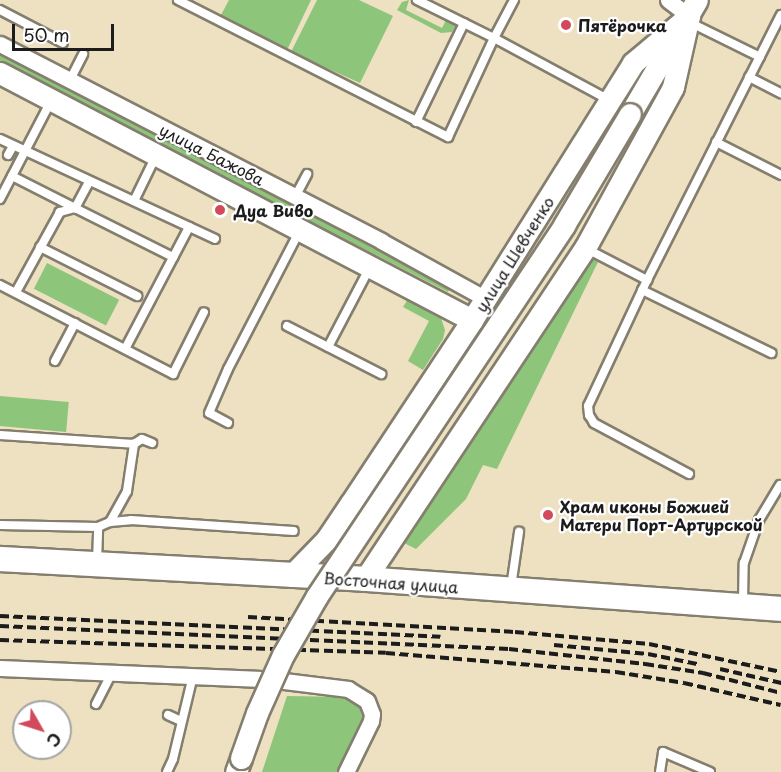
<!DOCTYPE html>
<html>
<head>
<meta charset="utf-8">
<style>
  body { margin:0 }
  #map { position:relative; width:781px; height:772px; overflow:hidden; background:#ede1c1; font-family:"Playpen Sans",sans-serif }
  div>[style] { position:absolute }
  [style*='--x'] { left:calc(var(--x)*1px); top:calc(var(--y)*1px); width:calc(var(--w)*1px); rotate:calc(var(--a)*1deg) }
  .green>* { inset:0; background:#8dc67a; transform-origin:0 0 }
  .roads { filter:drop-shadow(2px 0 #847e6e) drop-shadow(-2px 0 #847e6e) drop-shadow(0 2px #847e6e) drop-shadow(0 -2px #847e6e) }
  .lane>* { height:8px; margin:-4px; padding:0 4px; transform-origin:4px; border-radius:4px; background:#fff }
  .street>* { height:15px; margin:-7.5px; padding:0 7.5px; transform-origin:7.5px; border-radius:7.5px; background:#fff }
  .secondary>* { height:21px; margin:-10.5px; padding:0 10.5px; transform-origin:10.5px; border-radius:10.5px; background:#fff }
  .primary>* { height:24px; margin:-12px; padding:0 12px; transform-origin:12px; border-radius:12px; background:#fff }
  .rail>* { height:4px; margin-top:-2px; transform-origin:0; background:repeating-linear-gradient(90deg,#1c1c1c 0 9px,transparent 0 13.5px) }
  .bridges { filter:drop-shadow(2px 0 #847e6e) drop-shadow(-2px 0 #847e6e) drop-shadow(0 2px #847e6e) drop-shadow(0 -2px #847e6e) }
  .secondary-bridge>* { height:21px; margin:-10.5px; padding:0 10.5px; transform-origin:10.5px; border-radius:10.5px; background:#fff }
  .dots>* { width:16px; height:16px; translate:-50% -50%; box-sizing:border-box; border:3px solid #fff; border-radius:50% }
  span { translate:-50% -50%; white-space:nowrap; text-align:center; line-height:1.15; -webkit-text-stroke:4.5px #fff; paint-order:stroke }
  .poi-label { font-size:16px; color:#1c1c1c; font-weight:700 }
  .left { translate:0 -50%; text-align:left }
  .street-label { font-size:16px; color:#1c1c1c }
  .north { position:absolute; left:12px; top:700px; width:60px; height:60px; box-sizing:border-box; background:#fff; border:2px solid #a4a4a4; border-radius:50%; rotate:129deg; font-size:16px; font-weight:700; line-height:24px; text-align:center; color:#1c1c1c }
  .north::after { content:''; display:block; margin:auto; width:21px; height:27px; background:#d1495b; clip-path:polygon(50% 0,100% 100%,50% 72%,0 100%) }
  .scale { position:absolute; left:12px; top:24px; width:102px; height:27px; box-sizing:border-box; border:3px solid #1c1c1c; border-top:0; padding-left:8px; font-size:18px; line-height:21px; white-space:nowrap; color:#1c1c1c; -webkit-text-stroke:4px #fff; paint-order:stroke }
</style>
</head>
<body>
<div id="map">
  <div class="green">
    <div style="clip-path:polygon(229px 0,311px 0,287px 50px,221px 15px)"></div>
    <div style="clip-path:polygon(317px 0,359px 0,393px 16px,360px 83px,291px 52px)"></div>
    <div style="clip-path:polygon(409px 0,406px 10px,442px 28px,447px 18px,455px 26px,452px 32px,441px 33px,397px 10px,402px 2px)"></div>
    <div style="clip-path:polygon(0 51px,452px 285px,448px 292px,0 62px)"></div>
    <div style="clip-path:polygon(587px 255px,598px 262px,497px 469px,483px 465px,466px 499px,416px 549px,404px 543px)"></div>
    <div style="left:47px;top:263px;width:81px;height:29px;rotate:27deg"></div>
    <div style="clip-path:polygon(408px 299px,441px 318px,445px 330px,443px 339px,423px 370px,408px 361px,429px 321px,403px 307px)"></div>
    <div style="left:0;top:396px;width:69px;height:30px;rotate:5deg"></div>
    <div style="clip-path:polygon(287px 696px,347px 697px,360px 706px,363px 720px,337px 772px,262px 772px)"></div>
  </div>
  <div class="roads">
    <div class="lane">
      <div style="--x:178;--y:0;--w:303;--a:26.9"></div>
      <div style="--x:448;--y:137;--w:109;--a:-65.1"></div>
      <div style="--x:494;--y:38;--w:86;--a:-153.7"></div>
      <div style="--x:514;--y:0;--w:43;--a:117.8"></div>
      <div style="--x:494;--y:38;--w:131;--a:28.3"></div>
      <div style="--x:0;--y:10;--w:71;--a:27.6"></div>
      <div style="--x:689;--y:22;--w:79;--a:26.2"></div>
      <div style="--x:749;--y:77;--w:36;--a:27"></div>
      <div style="--x:70;--y:80;--w:29;--a:-63"></div>
      <div style="--x:416;--y:122;--w:110;--a:-64.1"></div>
      <div style="--x:0;--y:139;--w:237;--a:24.9"></div>
      <div style="--x:716;--y:142;--w:73;--a:26.9"></div>
      <div style="--x:8;--y:155;--w:10;--a:-61"></div>
      <div style="--x:12;--y:176;--w:71;--a:26.9"></div>
      <div style="--x:75;--y:208;--w:16;--a:165"></div>
      <div style="--x:60;--y:212;--w:91;--a:118.8"></div>
      <div style="--x:89;--y:182;--w:30;--a:118"></div>
      <div style="--x:75;--y:208;--w:110;--a:26.6"></div>
      <div style="--x:295;--y:197;--w:26;--a:-62"></div>
      <div style="--x:0;--y:199;--w:110;--a:-62.5"></div>
      <div style="--x:134;--y:201;--w:48;--a:-64"></div>
      <div style="--x:40;--y:247;--w:109;--a:26.8"></div>
      <div style="--x:587;--y:249;--w:68;--a:27.3"></div>
      <div style="--x:0;--y:285;--w:195;--a:27.2"></div>
      <div style="--x:173;--y:374;--w:69;--a:-63.4"></div>
      <div style="--x:642;--y:290;--w:144;--a:26"></div>
      <div style="--x:287;--y:326;--w:106;--a:27.1"></div>
      <div style="--x:328;--y:347;--w:88;--a:-62.3"></div>
      <div style="--x:125;--y:349;--w:138;--a:-62.3"></div>
      <div style="--x:55;--y:361;--w:43;--a:-62.2"></div>
      <div style="--x:228;--y:423;--w:21;--a:-152"></div>
      <div style="--x:209;--y:413;--w:48;--a:-66.6"></div>
      <div style="--x:228;--y:369;--w:154;--a:-62.6"></div>
      <div style="--x:0;--y:435;--w:134;--a:3.8"></div>
      <div style="--x:134;--y:444;--w:9;--a:-32"></div>
      <div style="--x:142;--y:439;--w:11;--a:22"></div>
      <div style="--x:689;--y:474;--w:108;--a:-151.8"></div>
      <div style="--x:594;--y:423;--w:9;--a:-122"></div>
      <div style="--x:589;--y:415;--w:9;--a:-96"></div>
      <div style="--x:588;--y:406;--w:139;--a:-64.9"></div>
      <div style="--x:647;--y:280;--w:297;--a:-63.2"></div>
      <div style="--x:110;--y:522;--w:21;--a:-5"></div>
      <div style="--x:131;--y:520;--w:163;--a:3.9"></div>
      <div style="--x:0;--y:525;--w:98;--a:1.2"></div>
      <div style="--x:97;--y:562;--w:35;--a:-88"></div>
      <div style="--x:98;--y:527;--w:13;--a:-23"></div>
      <div style="--x:110;--y:522;--w:35;--a:-61"></div>
      <div style="--x:127;--y:491;--w:48;--a:-81.5"></div>
      <div style="--x:511;--y:587;--w:56;--a:-81.7"></div>
      <div style="--x:743;--y:602;--w:39;--a:-89"></div>
      <div style="--x:744;--y:563;--w:46;--a:-70.8"></div>
      <div style="--x:759;--y:520;--w:41;--a:-59"></div>
      <div style="--x:96;--y:704;--w:35;--a:-63"></div>
      <div style="--x:168;--y:715;--w:14;--a:25"></div>
      <div style="--x:167;--y:772;--w:14;--a:-65"></div>
      <div style="--x:173;--y:759;--w:85;--a:-76.5"></div>
      <div style="--x:660;--y:772;--w:20;--a:-81"></div>
      <div style="--x:663;--y:752;--w:51;--a:23.1"></div>
    </div>
    <div class="street">
      <div style="--x:668;--y:0;--w:26;--a:37"></div>
      <div style="--x:0;--y:44;--w:429;--a:27.3"></div>
      <div style="--x:381;--y:241;--w:120;--a:28.9"></div>
      <div style="--x:0;--y:668;--w:268;--a:2.4"></div>
      <div style="--x:268;--y:679;--w:81;--a:7.1"></div>
      <div style="--x:348;--y:689;--w:22;--a:32"></div>
      <div style="--x:367;--y:701;--w:14;--a:69"></div>
      <div style="--x:372;--y:714;--w:7;--a:98"></div>
      <div style="--x:371;--y:721;--w:57;--a:116.1"></div>
    </div>
    <div class="secondary">
      <div style="--x:0;--y:73;--w:533;--a:27.62"></div>
      <div style="--x:630;--y:114;--w:132;--a:-59.6"></div>
      <div style="--x:291;--y:576;--w:50;--a:-45.8"></div>
      <div style="--x:326;--y:540;--w:45;--a:-56"></div>
      <div style="--x:351;--y:503;--w:219;--a:-56.5"></div>
      <div style="--x:472;--y:320;--w:303;--a:-57.9"></div>
      <div style="--x:633;--y:63;--w:73;--a:-40"></div>
      <div style="--x:365;--y:579;--w:397;--a:-56.4"></div>
      <div style="--x:585;--y:248;--w:183;--a:-61.3"></div>
      <div style="--x:673;--y:87;--w:73;--a:-77.3"></div>
      <div style="--x:236;--y:772;--w:15;--a:-70"></div>
    </div>
    <div class="primary">
      <div style="--x:0;--y:559;--w:366;--a:3.1"></div>
      <div style="--x:365;--y:579;--w:417;--a:4.1"></div>
    </div>
  </div>
  <div class="rail">
    <div style="--x:0;--y:616;--w:441;--a:2.7"></div>
    <div style="--x:248;--y:617;--w:267;--a:3.2"></div>
    <div style="--x:515;--y:632;--w:135;--a:5.1"></div>
    <div style="--x:649;--y:644;--w:135;--a:12"></div>
    <div style="--x:0;--y:626;--w:510;--a:2.59"></div>
    <div style="--x:509;--y:649;--w:137;--a:6.3"></div>
    <div style="--x:645;--y:664;--w:59;--a:8.8"></div>
    <div style="--x:703;--y:673;--w:81;--a:14.4"></div>
    <div style="--x:0;--y:640;--w:386;--a:1.9"></div>
    <div style="--x:386;--y:653;--w:231;--a:4.7"></div>
    <div style="--x:616;--y:672;--w:69;--a:9.2"></div>
    <div style="--x:684;--y:683;--w:99;--a:12.8"></div>
    <div style="--x:554;--y:645;--w:94;--a:5.5"></div>
    <div style="--x:648;--y:654;--w:50;--a:11.5"></div>
    <div style="--x:720;--y:669;--w:63;--a:12.9"></div>
  </div>
  <div class="bridges">
    <div class="secondary-bridge">
      <div style="--x:241;--y:758;--w:48;--a:-70.4"></div>
      <div style="--x:257;--y:713;--w:64;--a:-65.9"></div>
      <div style="--x:283;--y:655;--w:68;--a:-60"></div>
      <div style="--x:317;--y:596;--w:446;--a:-56.3"></div>
      <div style="--x:564;--y:225;--w:129;--a:-59.3"></div>
    </div>
  </div>
  <div class="dots">
    <div style="left:566px;top:25px;background:#d1495b"></div>
    <div style="left:220px;top:210px;background:#d1495b"></div>
    <div style="left:548px;top:515px;background:#d1495b"></div>
  </div>
  <div class="poi-label">
    <span class="left" style="left:578px;top:25px">Пятёрочка</span>
    <span class="left" style="left:234px;top:210px">Дуа Виво</span>
    <span class="left" style="left:560px;top:515px">Храм иконы Божией<br>Матери Порт-Артурской</span>
  </div>
  <div class="street-label">
    <span style="left:212px;top:154px;rotate:27deg">улица Бажова</span>
    <span style="left:514px;top:254px;rotate:-58deg">улица Шевченко</span>
    <span style="left:391px;top:582px;rotate:4deg">Восточная улица</span>
  </div>
  <div class="north">С</div>
  <div class="scale">50 m</div>
</div>
</body>
</html>
